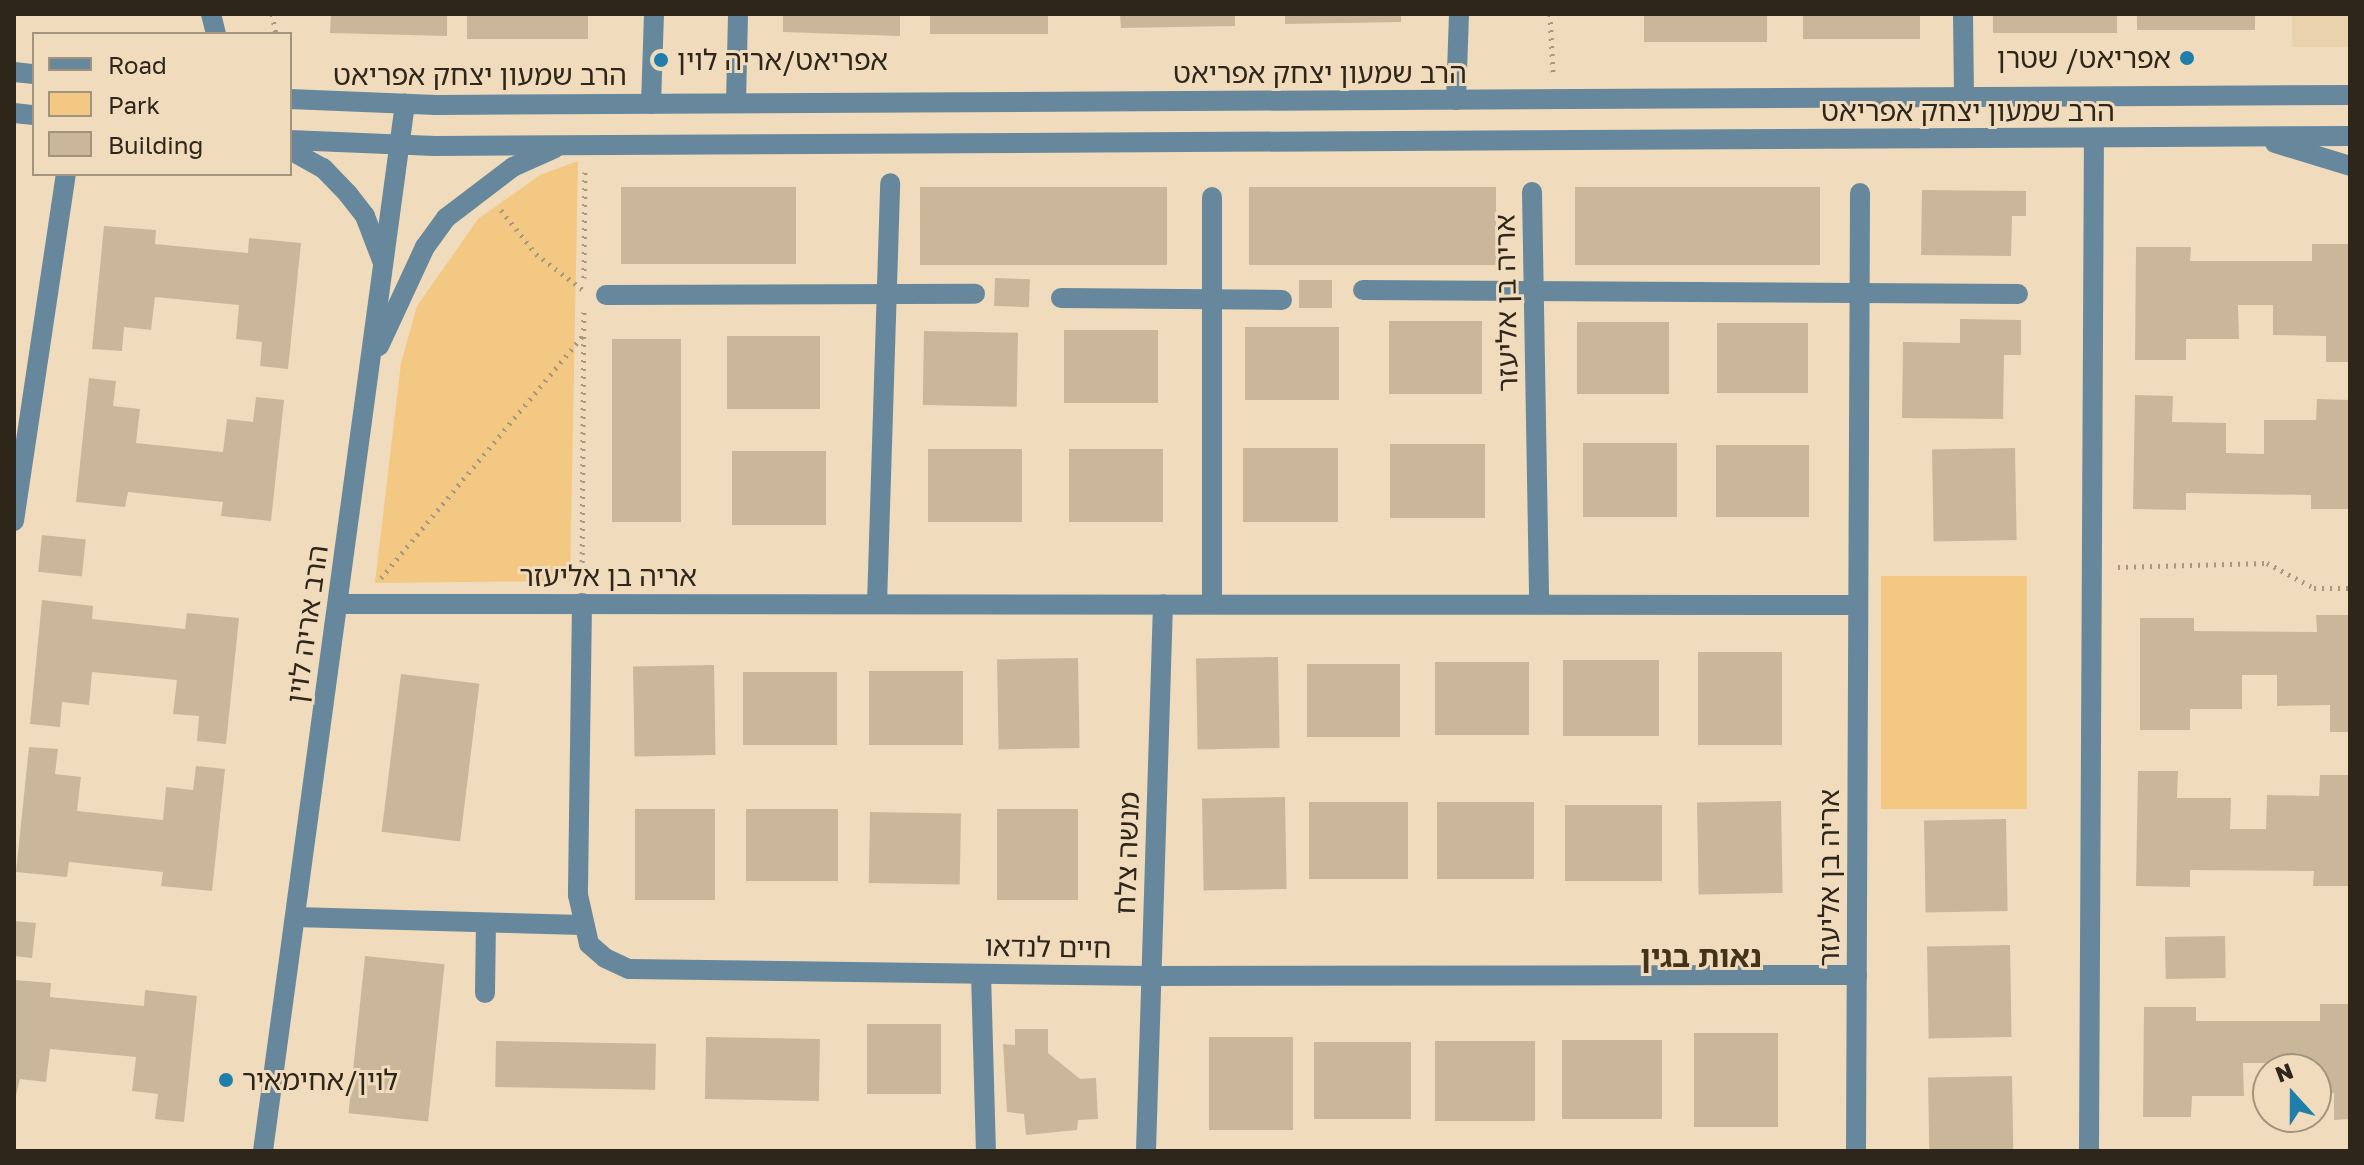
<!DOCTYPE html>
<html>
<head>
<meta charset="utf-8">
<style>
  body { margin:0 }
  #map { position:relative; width:2364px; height:1165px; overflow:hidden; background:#f0dcbd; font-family:"Golos Text","Noto Sans Hebrew",sans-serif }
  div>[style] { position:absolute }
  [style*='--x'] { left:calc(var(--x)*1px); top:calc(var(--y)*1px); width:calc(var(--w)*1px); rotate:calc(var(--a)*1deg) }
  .built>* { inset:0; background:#e9d2ac; transform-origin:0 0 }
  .green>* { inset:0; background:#f2c883; transform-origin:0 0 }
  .building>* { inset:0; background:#cab799; transform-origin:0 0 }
  .path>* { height:5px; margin-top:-2.5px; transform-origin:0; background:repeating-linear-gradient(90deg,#a79880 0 2px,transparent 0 8px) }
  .minor>* { height:20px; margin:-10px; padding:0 10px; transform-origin:10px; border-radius:10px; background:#67889c }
  .dots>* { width:22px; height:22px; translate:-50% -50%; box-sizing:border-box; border:4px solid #f0dcbd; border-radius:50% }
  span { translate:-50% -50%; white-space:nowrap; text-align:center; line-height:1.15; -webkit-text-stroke:6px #f0dcbd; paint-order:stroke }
  .poi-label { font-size:28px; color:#2e261a }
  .right { translate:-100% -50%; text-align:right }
  .left { translate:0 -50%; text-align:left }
  .street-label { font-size:28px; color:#2e261a }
  .neighbourhood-label { font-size:30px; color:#433419; font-weight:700 }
  .frame { position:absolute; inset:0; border:16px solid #2e261a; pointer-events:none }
  .legend { position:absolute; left:32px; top:32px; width:260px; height:144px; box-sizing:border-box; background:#f0dcbd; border:2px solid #a2937c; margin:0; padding:10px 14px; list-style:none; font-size:24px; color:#2e261a }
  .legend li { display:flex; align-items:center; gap:16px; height:40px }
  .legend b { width:40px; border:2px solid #a2937c }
  .north { position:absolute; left:2252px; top:1053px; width:80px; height:80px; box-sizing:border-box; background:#f0dcbd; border:2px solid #a2937c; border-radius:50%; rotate:339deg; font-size:22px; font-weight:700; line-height:32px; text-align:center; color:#2e261a }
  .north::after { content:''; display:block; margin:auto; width:28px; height:36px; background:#207eab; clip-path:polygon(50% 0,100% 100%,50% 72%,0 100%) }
</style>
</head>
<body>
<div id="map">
  <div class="built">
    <div style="left:2292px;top:14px;width:58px;height:33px"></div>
  </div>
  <div class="green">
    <div style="clip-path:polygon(578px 161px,570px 581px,375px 583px,401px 363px,417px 306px,478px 219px,540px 175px)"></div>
    <div style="left:1881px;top:576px;width:146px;height:233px"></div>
  </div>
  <div class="building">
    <div style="clip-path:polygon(331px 14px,447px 14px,447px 36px,330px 33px)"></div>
    <div style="left:467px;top:14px;width:121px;height:25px"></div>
    <div style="clip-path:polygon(783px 14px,900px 14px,900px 36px,783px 32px)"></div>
    <div style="left:930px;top:14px;width:118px;height:20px"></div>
    <div style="clip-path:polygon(1120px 14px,1235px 14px,1235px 26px,1121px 28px)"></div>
    <div style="clip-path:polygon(1285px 14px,1401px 14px,1401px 22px,1285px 24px)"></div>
    <div style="left:1644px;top:14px;width:123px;height:28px"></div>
    <div style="left:1803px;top:14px;width:117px;height:25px"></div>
    <div style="left:1993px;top:14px;width:124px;height:19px"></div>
    <div style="left:2137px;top:14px;width:118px;height:16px"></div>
    <div style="left:621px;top:187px;width:175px;height:77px"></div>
    <div style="left:1167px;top:187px;width:78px;height:247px;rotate:90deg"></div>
    <div style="left:1496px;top:187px;width:78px;height:247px;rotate:90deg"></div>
    <div style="left:1575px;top:187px;width:245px;height:78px"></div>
    <div style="clip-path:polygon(1922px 190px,2026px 191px,2026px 216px,2012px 216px,2011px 256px,1921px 255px)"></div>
    <div style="clip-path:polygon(104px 226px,156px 230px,155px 244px,248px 253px,249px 238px,301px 243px,288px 369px,260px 366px,262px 342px,236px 339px,239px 305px,155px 297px,151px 330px,124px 327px,122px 351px,92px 349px)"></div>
    <div style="clip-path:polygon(2312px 244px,2350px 244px,2350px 362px,2326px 362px,2326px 336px,2273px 335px,2273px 305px,2238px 305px,2239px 339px,2186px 339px,2186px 360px,2135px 360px,2136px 247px,2191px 247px,2190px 261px,2312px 261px)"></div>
    <div style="left:995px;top:278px;width:35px;height:28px;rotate:2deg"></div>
    <div style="left:1299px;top:280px;width:33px;height:28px"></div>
    <div style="clip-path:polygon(1960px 319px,2021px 320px,2021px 355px,2004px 355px,2003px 419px,1902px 418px,1903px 342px,1960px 343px)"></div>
    <div style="left:1389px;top:321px;width:93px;height:73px"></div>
    <div style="left:1669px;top:322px;width:72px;height:92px;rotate:90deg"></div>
    <div style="left:1717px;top:323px;width:91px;height:70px"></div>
    <div style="left:1339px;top:327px;width:73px;height:94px;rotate:90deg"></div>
    <div style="left:1064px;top:330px;width:94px;height:73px"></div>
    <div style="left:924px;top:331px;width:94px;height:74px;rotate:1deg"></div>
    <div style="left:820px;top:336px;width:73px;height:93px;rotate:90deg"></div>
    <div style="left:612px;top:339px;width:69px;height:183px"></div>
    <div style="clip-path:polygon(89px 378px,116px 381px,113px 406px,140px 409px,136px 443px,223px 452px,227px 419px,253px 422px,256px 397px,284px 400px,271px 521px,221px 516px,223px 502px,128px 492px,125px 507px,76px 502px)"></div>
    <div style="clip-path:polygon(2135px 395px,2173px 396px,2172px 422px,2226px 423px,2226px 453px,2264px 454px,2264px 420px,2316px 420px,2317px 399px,2350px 400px,2350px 509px,2311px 509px,2311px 495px,2186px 493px,2186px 510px,2133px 509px)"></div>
    <div style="left:1677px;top:443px;width:74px;height:94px;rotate:90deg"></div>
    <div style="left:1390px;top:444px;width:95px;height:74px"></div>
    <div style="left:1716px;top:445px;width:93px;height:72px"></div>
    <div style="left:1243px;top:448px;width:95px;height:74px"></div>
    <div style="left:2015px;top:448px;width:92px;height:83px;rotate:89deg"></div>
    <div style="left:928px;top:449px;width:94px;height:73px"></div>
    <div style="left:1069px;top:449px;width:94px;height:73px"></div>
    <div style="left:732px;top:451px;width:94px;height:74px"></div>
    <div style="left:42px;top:535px;width:44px;height:37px;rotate:6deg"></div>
    <div style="clip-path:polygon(42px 600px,93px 606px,92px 619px,185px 629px,187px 613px,239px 618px,226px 744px,197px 741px,199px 716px,173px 714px,177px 680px,92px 672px,89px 705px,62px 702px,60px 727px,30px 724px)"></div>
    <div style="clip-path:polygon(2316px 615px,2350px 615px,2350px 732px,2330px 732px,2330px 705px,2277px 706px,2277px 675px,2242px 675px,2242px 709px,2190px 709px,2190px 730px,2140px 730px,2140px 618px,2194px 618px,2194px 631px,2317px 632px)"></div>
    <div style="left:1782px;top:652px;width:93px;height:84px;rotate:90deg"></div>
    <div style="left:1278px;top:657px;width:91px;height:82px;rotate:89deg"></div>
    <div style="left:1078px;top:658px;width:90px;height:81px;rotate:89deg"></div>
    <div style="left:1563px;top:660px;width:96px;height:76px"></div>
    <div style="left:1435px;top:662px;width:94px;height:73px"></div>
    <div style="left:1400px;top:664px;width:73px;height:93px;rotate:90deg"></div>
    <div style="left:714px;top:665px;width:90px;height:81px;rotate:89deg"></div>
    <div style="left:963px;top:671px;width:74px;height:94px;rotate:90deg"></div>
    <div style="left:743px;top:672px;width:94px;height:73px"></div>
    <div style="left:401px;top:674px;width:79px;height:159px;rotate:7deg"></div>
    <div style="clip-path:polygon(29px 747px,58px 749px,55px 774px,81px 777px,77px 811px,163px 820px,166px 787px,193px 790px,196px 766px,225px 769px,212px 891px,161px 886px,163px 872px,69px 862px,67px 877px,16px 872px)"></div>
    <div style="clip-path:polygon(2138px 771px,2178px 771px,2177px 798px,2231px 798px,2230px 829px,2266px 829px,2267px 795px,2319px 796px,2320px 775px,2350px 775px,2350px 886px,2313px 886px,2314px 871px,2190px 870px,2190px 887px,2136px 886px)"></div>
    <div style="left:1285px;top:797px;width:92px;height:83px;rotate:89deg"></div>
    <div style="left:1781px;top:801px;width:92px;height:84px;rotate:89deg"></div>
    <div style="left:1309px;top:802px;width:99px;height:77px"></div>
    <div style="left:1437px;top:802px;width:97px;height:77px"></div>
    <div style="left:1565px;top:805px;width:97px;height:76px"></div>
    <div style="left:635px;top:809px;width:80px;height:91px"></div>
    <div style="left:746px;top:809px;width:92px;height:72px"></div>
    <div style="left:997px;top:809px;width:81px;height:91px"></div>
    <div style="left:870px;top:812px;width:91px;height:71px;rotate:1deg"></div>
    <div style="left:2006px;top:819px;width:92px;height:82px;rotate:89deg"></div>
    <div style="clip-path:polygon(14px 921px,36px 923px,32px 958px,14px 956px)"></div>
    <div style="left:2225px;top:936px;width:42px;height:60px;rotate:89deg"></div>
    <div style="left:2010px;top:945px;width:92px;height:83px;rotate:89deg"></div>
    <div style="left:365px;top:956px;width:80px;height:158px;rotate:6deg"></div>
    <div style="clip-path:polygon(14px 980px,51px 983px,50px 997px,144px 1006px,145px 990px,197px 996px,184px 1122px,155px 1119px,158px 1094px,132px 1091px,136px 1057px,50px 1049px,46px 1082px,20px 1079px,14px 1103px)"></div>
    <div style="clip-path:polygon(2320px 1004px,2350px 1004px,2350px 1119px,2334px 1120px,2334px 1093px,2316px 1093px,2316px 1069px,2280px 1069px,2281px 1063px,2243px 1063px,2244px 1096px,2192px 1096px,2191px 1117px,2143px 1117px,2144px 1007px,2196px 1007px,2196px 1021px,2320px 1021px)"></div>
    <div style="left:867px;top:1024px;width:74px;height:70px"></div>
    <div style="clip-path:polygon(1015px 1029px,1048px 1029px,1048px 1053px,1080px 1079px,1096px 1078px,1098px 1119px,1078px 1120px,1077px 1130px,1026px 1135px,1024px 1114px,1007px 1112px,1003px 1044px,1015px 1045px)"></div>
    <div style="left:1694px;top:1033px;width:84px;height:94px"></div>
    <div style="left:706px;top:1037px;width:114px;height:62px;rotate:1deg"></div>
    <div style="left:1293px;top:1037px;width:93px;height:84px;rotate:90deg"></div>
    <div style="left:1562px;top:1040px;width:100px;height:79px"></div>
    <div style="left:496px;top:1041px;width:160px;height:46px;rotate:1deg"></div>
    <div style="left:1435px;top:1041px;width:100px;height:80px"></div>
    <div style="left:1314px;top:1042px;width:97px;height:77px"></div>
    <div style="left:2012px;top:1076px;width:75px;height:84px;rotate:89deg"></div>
  </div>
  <div class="path">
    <div style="--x:272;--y:14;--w:20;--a:79"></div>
    <div style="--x:1550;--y:14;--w:59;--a:87.1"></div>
    <div style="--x:501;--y:210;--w:56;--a:51.5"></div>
    <div style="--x:536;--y:254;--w:58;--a:37.3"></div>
    <div style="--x:584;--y:278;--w:106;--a:-89.5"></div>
    <div style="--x:2118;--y:567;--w:149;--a:-1.5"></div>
    <div style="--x:2267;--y:563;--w:53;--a:28"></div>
    <div style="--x:2314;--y:588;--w:36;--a:0"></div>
    <div style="--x:381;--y:578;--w:317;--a:-50.2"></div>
    <div style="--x:582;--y:578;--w:266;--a:-89.6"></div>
  </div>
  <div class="minor">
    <div style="--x:211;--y:14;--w:21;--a:76"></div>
    <div style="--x:1963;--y:14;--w:84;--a:89.3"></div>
    <div style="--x:14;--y:72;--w:20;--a:6"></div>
    <div style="--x:290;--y:99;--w:146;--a:2.4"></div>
    <div style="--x:436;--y:105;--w:1914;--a:-0.3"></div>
    <div style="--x:1456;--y:100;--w:86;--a:-88"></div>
    <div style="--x:736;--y:103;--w:89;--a:-88.7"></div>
    <div style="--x:651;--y:104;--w:90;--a:-88.1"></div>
    <div style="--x:14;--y:113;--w:20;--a:6"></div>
    <div style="--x:290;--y:140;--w:145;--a:2.4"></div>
    <div style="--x:435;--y:146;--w:1915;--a:-0.3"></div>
    <div style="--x:2275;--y:143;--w:78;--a:17"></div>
    <div style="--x:290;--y:150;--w:38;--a:29"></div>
    <div style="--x:323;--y:168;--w:36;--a:46"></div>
    <div style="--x:348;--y:194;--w:28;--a:52"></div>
    <div style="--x:365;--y:216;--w:50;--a:69"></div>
    <div style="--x:1532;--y:192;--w:412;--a:89"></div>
    <div style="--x:1212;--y:197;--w:407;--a:90"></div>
    <div style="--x:1363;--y:290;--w:655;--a:0.35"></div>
    <div style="--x:606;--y:295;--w:369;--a:-0.2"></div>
    <div style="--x:1061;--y:298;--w:221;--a:0.5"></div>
    <div style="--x:379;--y:346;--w:109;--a:-65.1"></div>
    <div style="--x:425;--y:247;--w:36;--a:-54"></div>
    <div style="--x:446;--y:218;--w:84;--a:-37.3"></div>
    <div style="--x:513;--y:167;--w:46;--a:-24.3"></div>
    <div style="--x:14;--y:521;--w:351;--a:-81.5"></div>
    <div style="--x:582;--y:603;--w:292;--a:90.8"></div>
    <div style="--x:578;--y:895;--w:50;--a:77.3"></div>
    <div style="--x:589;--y:944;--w:21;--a:41"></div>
    <div style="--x:605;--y:958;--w:26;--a:25"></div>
    <div style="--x:629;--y:969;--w:522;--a:0.77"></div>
    <div style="--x:1151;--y:976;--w:706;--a:-0.08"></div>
    <div style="--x:338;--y:604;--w:1520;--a:0.04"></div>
    <div style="--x:877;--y:604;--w:421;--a:-88.2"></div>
    <div style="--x:295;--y:917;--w:287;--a:1.6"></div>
    <div style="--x:981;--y:974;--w:176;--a:88.4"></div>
    <div style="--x:485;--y:993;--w:70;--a:-89.2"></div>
    <div style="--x:263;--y:1151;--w:1057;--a:-82.28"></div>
    <div style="--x:1146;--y:1151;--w:547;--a:-88.22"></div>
    <div style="--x:1856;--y:1151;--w:958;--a:-89.76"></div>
    <div style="--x:2089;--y:1151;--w:1013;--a:-89.72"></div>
  </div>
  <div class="dots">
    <div style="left:2187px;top:58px;background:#207eab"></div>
    <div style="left:661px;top:60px;background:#207eab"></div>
    <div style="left:226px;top:1080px;background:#207eab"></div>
  </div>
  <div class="poi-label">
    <span class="right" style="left:2171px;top:58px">אפריאט/ שטרן</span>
    <span class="left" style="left:677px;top:60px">אפריאט/אריה לוין</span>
    <span class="left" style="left:242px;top:1080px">לוין/אחימאיר</span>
  </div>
  <div class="street-label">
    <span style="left:1320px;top:73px">הרב שמעון יצחק אפריאט</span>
    <span style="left:480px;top:75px">הרב שמעון יצחק אפריאט</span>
    <span style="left:1968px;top:111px">הרב שמעון יצחק אפריאט</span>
    <span style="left:1506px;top:303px;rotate:-91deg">אריה בן אליעזר</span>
    <span style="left:608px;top:576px">אריה בן אליעזר</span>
    <span style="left:307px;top:624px;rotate:-82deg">הרב אריה לוין</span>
    <span style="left:1127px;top:853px;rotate:-88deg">מנשה צלח</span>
    <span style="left:1829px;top:878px;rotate:-90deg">אריה בן אליעזר</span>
    <span style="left:1048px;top:947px;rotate:1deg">חיים לנדאו</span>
  </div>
  <div class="neighbourhood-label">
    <span style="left:1701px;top:956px">נאות בגין</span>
  </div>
  <div class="frame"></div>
  <ul class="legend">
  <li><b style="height:10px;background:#67889c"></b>Road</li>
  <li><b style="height:22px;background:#f2c883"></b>Park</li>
  <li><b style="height:22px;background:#cab799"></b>Building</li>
  </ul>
  <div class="north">N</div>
</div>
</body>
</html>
